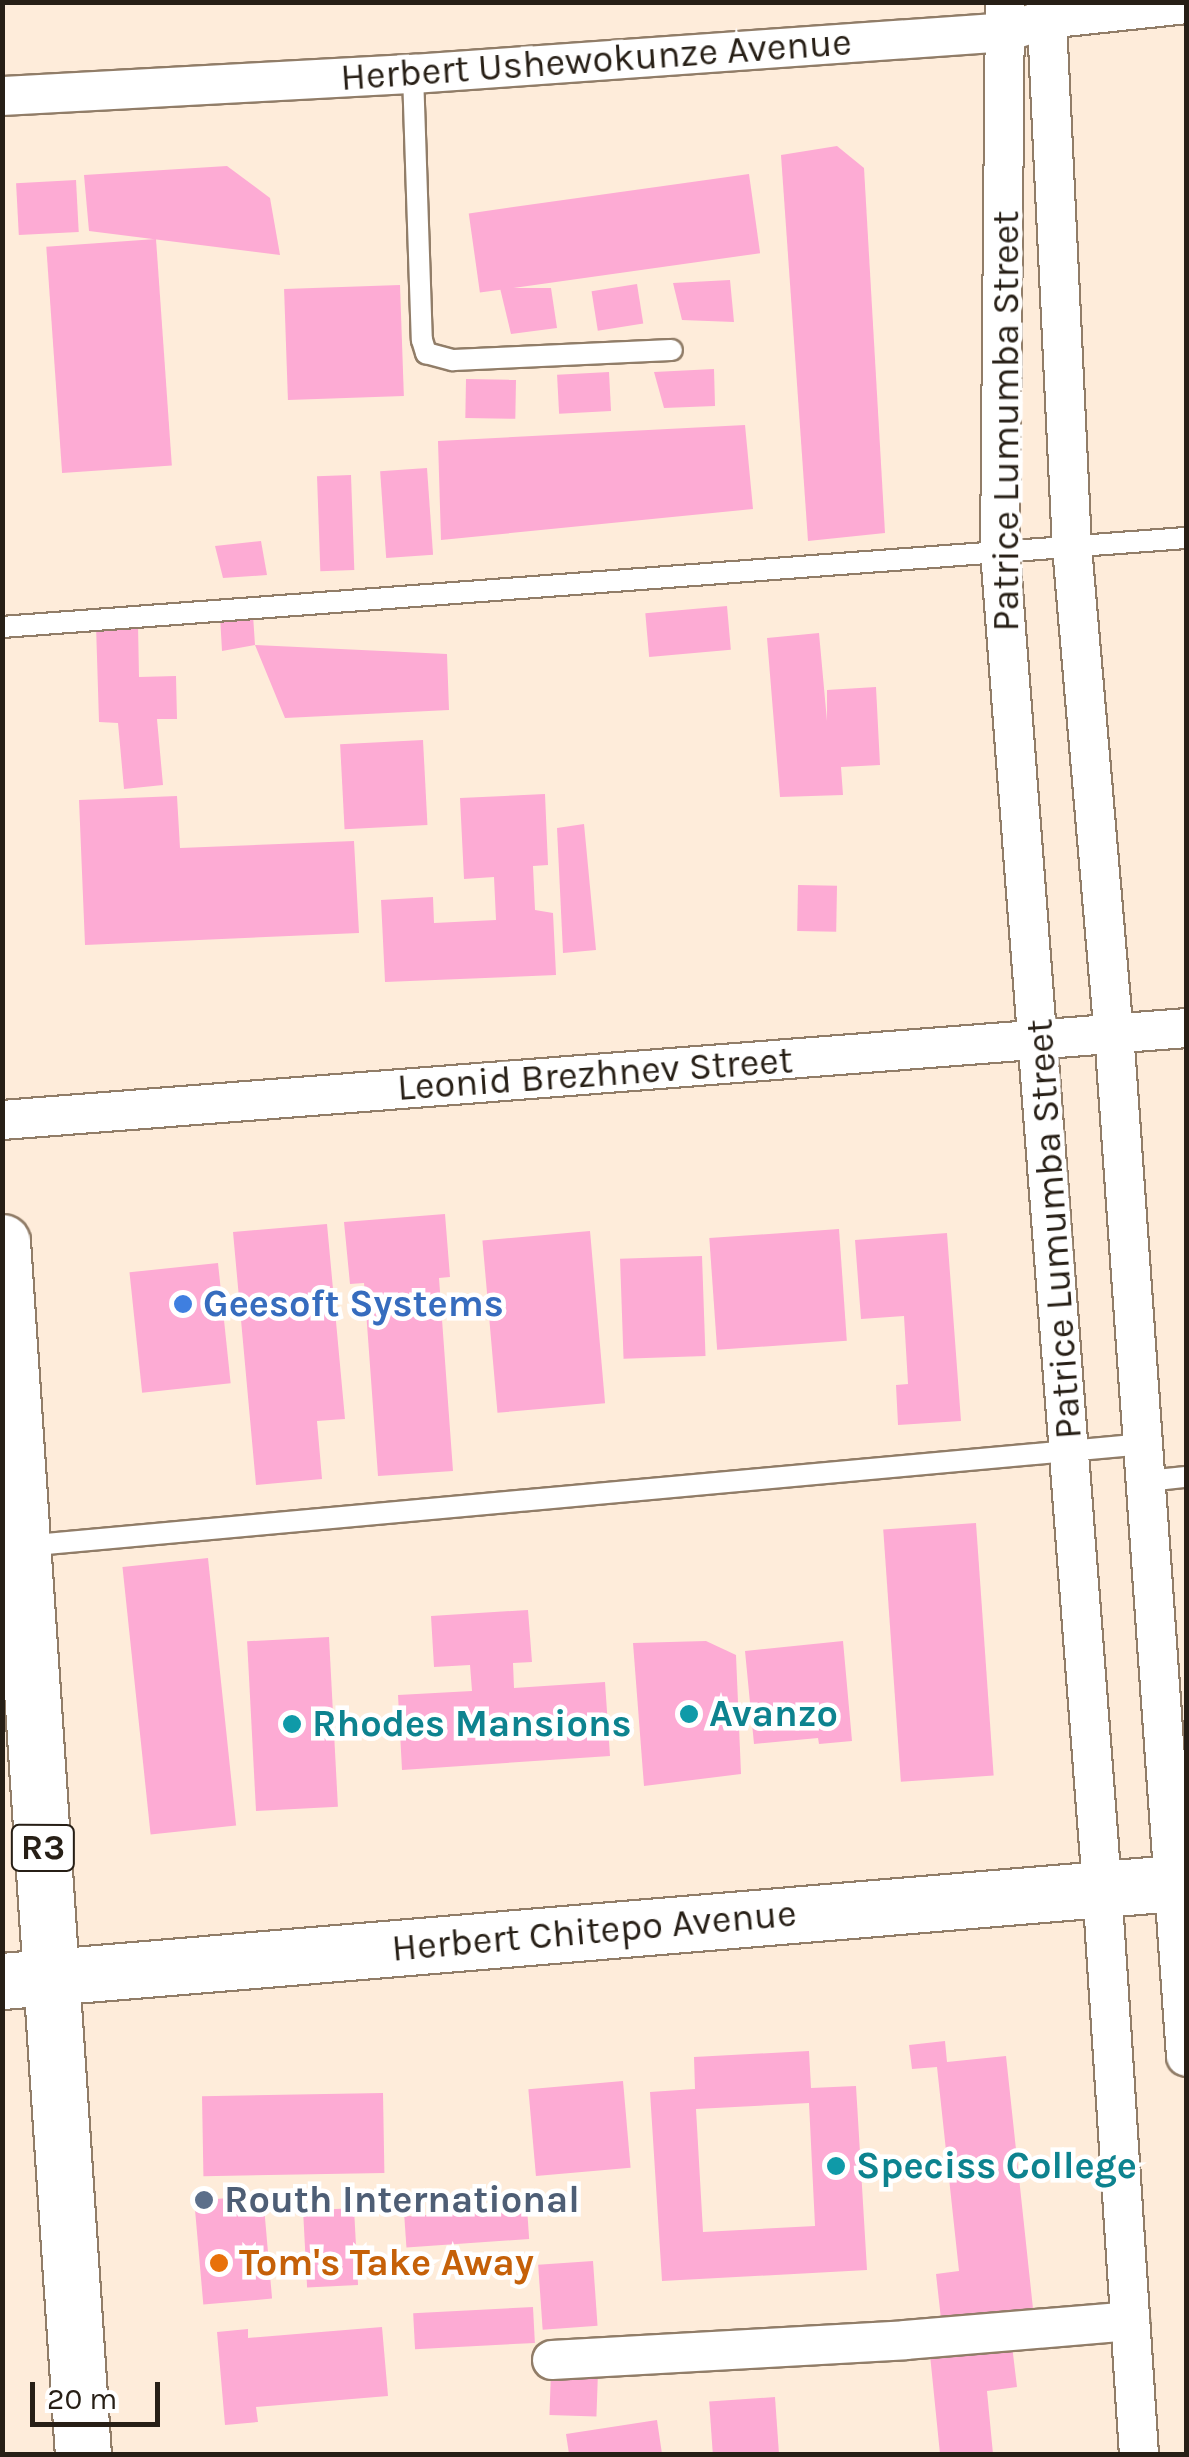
<!DOCTYPE html>
<html>
<head>
<meta charset="utf-8">
<style>
  body { margin:0 }
  #map { position:relative; width:1189px; height:2457px; overflow:hidden; background:#feecda; font-family:Karla,sans-serif }
  div>[style] { position:absolute }
  [style*='--x'] { left:calc(var(--x)*1px); top:calc(var(--y)*1px); width:calc(var(--w)*1px); rotate:calc(var(--a)*1deg) }
  .building>* { inset:0; background:#fdabd4; transform-origin:0 0 }
  .roads { filter:drop-shadow(2px 0 #917d68) drop-shadow(-2px 0 #917d68) drop-shadow(0 2px #917d68) drop-shadow(0 -2px #917d68) }
  .service>* { height:20px; margin:-10px; padding:0 10px; transform-origin:10px; border-radius:10px; background:#fff }
  .minor>* { height:38px; margin:-19px; padding:0 19px; transform-origin:19px; border-radius:19px; background:#fff }
  .secondary>* { height:55px; margin:-27.5px; padding:0 27.5px; transform-origin:27.5px; border-radius:27.5px; background:#fff }
  .trunk>* { height:55px; margin:-27.5px; padding:0 27.5px; transform-origin:27.5px; border-radius:27.5px; background:#fff }
  .dots>* { width:28px; height:28px; translate:-50% -50%; box-sizing:border-box; border:5px solid #fff; border-radius:50% }
  span { translate:-50% -50%; white-space:nowrap; text-align:center; line-height:1.15; -webkit-text-stroke:9px #fff; paint-order:stroke }
  .shield-label span { padding:2px 8px; background:#fff; border:2px solid; border-radius:8px; -webkit-text-stroke-width:0 }
  .shield-label { font-size:35px; color:#271f16; font-weight:700 }
  .street-label { font-size:38px; color:#271f16 }
  .shop-label { font-size:38px; color:#366cbe; font-weight:700 }
  .left { translate:0 -50%; text-align:left }
  .culture-label { font-size:38px; color:#0d838f; font-weight:700 }
  .service-label { font-size:38px; color:#4e5e75; font-weight:700 }
  .food-label { font-size:38px; color:#c56008; font-weight:700 }
  .frame { position:absolute; inset:0; border:5px solid #271f16; pointer-events:none }
  .scale { position:absolute; left:30px; top:2382px; width:130px; height:45px; box-sizing:border-box; border:5px solid #271f16; border-top:0; padding-left:12px; font-size:30px; line-height:35px; white-space:nowrap; color:#271f16; -webkit-text-stroke:8px #fff; paint-order:stroke }
</style>
</head>
<body>
<div id="map">
  <div class="building">
    <div style="clip-path:polygon(837px 146px,864px 168px,885px 533px,808px 541px,781px 155px)"></div>
    <div style="clip-path:polygon(227px 166px,270px 198px,280px 255px,89px 231px,84px 175px)"></div>
    <div style="left:749px;top:174px;width:80px;height:283px;rotate:82deg"></div>
    <div style="left:76px;top:180px;width:52px;height:60px;rotate:87deg"></div>
    <div style="left:156px;top:239px;width:227px;height:110px;rotate:86deg"></div>
    <div style="clip-path:polygon(730px 280px,734px 322px,682px 320px,673px 283px)"></div>
    <div style="left:637px;top:284px;width:40px;height:46px;rotate:81deg"></div>
    <div style="left:400px;top:285px;width:111px;height:116px;rotate:88deg"></div>
    <div style="clip-path:polygon(500px 288px,551px 288px,557px 328px,511px 334px)"></div>
    <div style="clip-path:polygon(714px 369px,715px 406px,664px 408px,654px 372px)"></div>
    <div style="left:609px;top:372px;width:39px;height:52px;rotate:87deg"></div>
    <div style="left:466px;top:379px;width:50px;height:39px;rotate:1deg"></div>
    <div style="clip-path:polygon(745px 425px,753px 509px,441px 540px,438px 441px)"></div>
    <div style="left:427px;top:468px;width:87px;height:47px;rotate:86deg"></div>
    <div style="left:351px;top:475px;width:95px;height:34px;rotate:88deg"></div>
    <div style="clip-path:polygon(261px 541px,267px 575px,223px 578px,215px 546px)"></div>
    <div style="left:727px;top:606px;width:44px;height:82px;rotate:85deg"></div>
    <div style="clip-path:polygon(253px 615px,255px 645px,447px 654px,449px 710px,285px 718px,255px 645px,222px 651px,220px 616px)"></div>
    <div style="clip-path:polygon(138px 624px,139px 677px,176px 676px,177px 719px,157px 719px,163px 785px,124px 789px,118px 723px,99px 722px,96px 625px)"></div>
    <div style="clip-path:polygon(819px 633px,827px 721px,827px 690px,876px 687px,880px 765px,841px 767px,843px 795px,780px 797px,767px 638px)"></div>
    <div style="left:423px;top:740px;width:85px;height:83px;rotate:87deg"></div>
    <div style="clip-path:polygon(545px 794px,548px 865px,533px 866px,535px 910px,553px 913px,556px 975px,385px 982px,381px 900px,433px 897px,434px 923px,496px 920px,494px 877px,464px 879px,460px 798px)"></div>
    <div style="clip-path:polygon(177px 796px,180px 848px,354px 841px,359px 933px,85px 945px,79px 800px)"></div>
    <div style="clip-path:polygon(584px 824px,596px 950px,563px 953px,557px 828px)"></div>
    <div style="left:798px;top:885px;width:39px;height:46px;rotate:1deg"></div>
    <div style="clip-path:polygon(445px 1214px,450px 1277px,439px 1278px,453px 1471px,378px 1476px,364px 1283px,350px 1284px,344px 1222px)"></div>
    <div style="clip-path:polygon(327px 1224px,345px 1419px,317px 1421px,322px 1479px,256px 1485px,233px 1232px)"></div>
    <div style="left:839px;top:1229px;width:112px;height:130px;rotate:86deg"></div>
    <div style="left:590px;top:1231px;width:173px;height:108px;rotate:85deg"></div>
    <div style="clip-path:polygon(947px 1233px,961px 1421px,898px 1425px,896px 1385px,908px 1384px,904px 1316px,861px 1319px,855px 1240px)"></div>
    <div style="left:702px;top:1256px;width:100px;height:82px;rotate:88deg"></div>
    <div style="left:218px;top:1263px;width:121px;height:89px;rotate:84deg"></div>
    <div style="left:976px;top:1523px;width:253px;height:93px;rotate:86deg"></div>
    <div style="left:208px;top:1558px;width:269px;height:86px;rotate:84deg"></div>
    <div style="clip-path:polygon(528px 1610px,532px 1662px,513px 1663px,514px 1688px,605px 1682px,610px 1756px,402px 1770px,398px 1695px,472px 1691px,470px 1665px,434px 1667px,431px 1616px)"></div>
    <div style="left:329px;top:1637px;width:170px;height:82px;rotate:87deg"></div>
    <div style="clip-path:polygon(706px 1641px,736px 1655px,741px 1774px,644px 1786px,633px 1643px)"></div>
    <div style="clip-path:polygon(843px 1641px,852px 1741px,819px 1744px,818px 1738px,754px 1744px,745px 1651px)"></div>
    <div style="clip-path:polygon(945px 2041px,947px 2062px,1006px 2056px,1034px 2318px,942px 2328px,936px 2274px,959px 2271px,937px 2067px,912px 2069px,909px 2045px)"></div>
    <div style="clip-path:polygon(evenodd,809px 2051px,811px 2088px,856px 2086px,867px 2270px,662px 2281px,650px 2092px,695px 2089px,694px 2057px,809px 2051px,809px 2103px,815px 2226px,703px 2232px,696px 2109px,809px 2103px)"></div>
    <div style="left:623px;top:2081px;width:87px;height:95px;rotate:85deg"></div>
    <div style="left:383px;top:2093px;width:80px;height:181px;rotate:89deg"></div>
    <div style="left:263px;top:2195px;width:104px;height:69px;rotate:85deg"></div>
    <div style="left:354px;top:2208px;width:77px;height:51px;rotate:87deg"></div>
    <div style="left:527px;top:2208px;width:31px;height:123px;rotate:86deg"></div>
    <div style="left:593px;top:2261px;width:65px;height:55px;rotate:86deg"></div>
    <div style="left:533px;top:2307px;width:36px;height:120px;rotate:87deg"></div>
    <div style="clip-path:polygon(382px 2327px,388px 2396px,256px 2407px,258px 2422px,225px 2425px,217px 2332px,248px 2329px,248px 2338px)"></div>
    <div style="clip-path:polygon(1011px 2337px,1017px 2387px,987px 2391px,993px 2454px,940px 2454px,929px 2345px)"></div>
    <div style="left:551px;top:2371px;width:47px;height:44px;rotate:2deg"></div>
    <div style="left:775px;top:2397px;width:57px;height:66px;rotate:86deg"></div>
    <div style="clip-path:polygon(657px 2420px,662px 2454px,569px 2454px,566px 2434px)"></div>
  </div>
  <div class="roads">
    <div class="service">
      <div style="--x:413;--y:74;--w:266;--a:88.1"></div>
      <div style="--x:422;--y:340;--w:14;--a:73"></div>
      <div style="--x:426;--y:353;--w:28;--a:15"></div>
      <div style="--x:453;--y:360;--w:219;--a:-2.6"></div>
      <div style="--x:2;--y:627;--w:1187;--a:-4.3"></div>
      <div style="--x:1147;--y:1481;--w:39;--a:-6"></div>
      <div style="--x:24;--y:1546;--w:1125;--a:-5.2"></div>
    </div>
    <div class="minor">
      <div style="--x:1005;--y:2;--w:549;--a:90.52"></div>
      <div style="--x:1000;--y:551;--w:1340;--a:85.63"></div>
      <div style="--x:1102;--y:1887;--w:568;--a:86.27"></div>
      <div style="--x:1046;--y:2;--w:546;--a:87.27"></div>
      <div style="--x:1072;--y:547;--w:487;--a:85.1"></div>
      <div style="--x:1114;--y:1032;--w:1027;--a:85.98"></div>
      <div style="--x:2;--y:96;--w:412;--a:-3.1"></div>
      <div style="--x:413;--y:74;--w:595;--a:-4.04"></div>
      <div style="--x:1007;--y:32;--w:41;--a:-18.4"></div>
      <div style="--x:1046;--y:19;--w:141;--a:-6.1"></div>
      <div style="--x:2;--y:1120;--w:1188;--a:-4.44"></div>
      <div style="--x:552;--y:2360;--w:354;--a:-3.2"></div>
      <div style="--x:905;--y:2340;--w:226;--a:-4.8"></div>
    </div>
    <div class="secondary">
      <div style="--x:2;--y:1981;--w:1188;--a:-4.78"></div>
    </div>
    <div class="trunk">
      <div style="--x:2;--y:1242;--w:1215;--a:86.18"></div>
    </div>
  </div>
  <div class="dots">
    <div style="left:183px;top:1304px;background:#3f7fe0"></div>
    <div style="left:689px;top:1714px;background:#0f9aa8"></div>
    <div style="left:292px;top:1724px;background:#0f9aa8"></div>
    <div style="left:836px;top:2166px;background:#0f9aa8"></div>
    <div style="left:204px;top:2200px;background:#5c6f8a"></div>
    <div style="left:219px;top:2263px;background:#e8710a"></div>
  </div>
  <div class="shield-label">
    <span style="left:43px;top:1848px">R3</span>
  </div>
  <div class="street-label">
    <span style="left:596px;top:60px;rotate:-4deg">Herbert Ushewokunze Avenue</span>
    <span style="left:1006px;top:421px;rotate:-90deg">Patrice Lumumba Street</span>
    <span style="left:595px;top:1074px;rotate:-4deg">Leonid Brezhnev Street</span>
    <span style="left:1054px;top:1229px;rotate:-94deg">Patrice Lumumba Street</span>
    <span style="left:594px;top:1931px;rotate:-5deg">Herbert Chitepo Avenue</span>
  </div>
  <div class="shop-label">
    <span class="left" style="left:203px;top:1304px">Geesoft Systems</span>
  </div>
  <div class="culture-label">
    <span class="left" style="left:709px;top:1714px">Avanzo</span>
    <span class="left" style="left:312px;top:1724px">Rhodes Mansions</span>
    <span class="left" style="left:856px;top:2166px">Speciss College</span>
  </div>
  <div class="service-label">
    <span class="left" style="left:224px;top:2200px">Routh International</span>
  </div>
  <div class="food-label">
    <span class="left" style="left:239px;top:2263px">Tom's Take Away</span>
  </div>
  <div class="frame"></div>
  <div class="scale">20 m</div>
</div>
</body>
</html>
